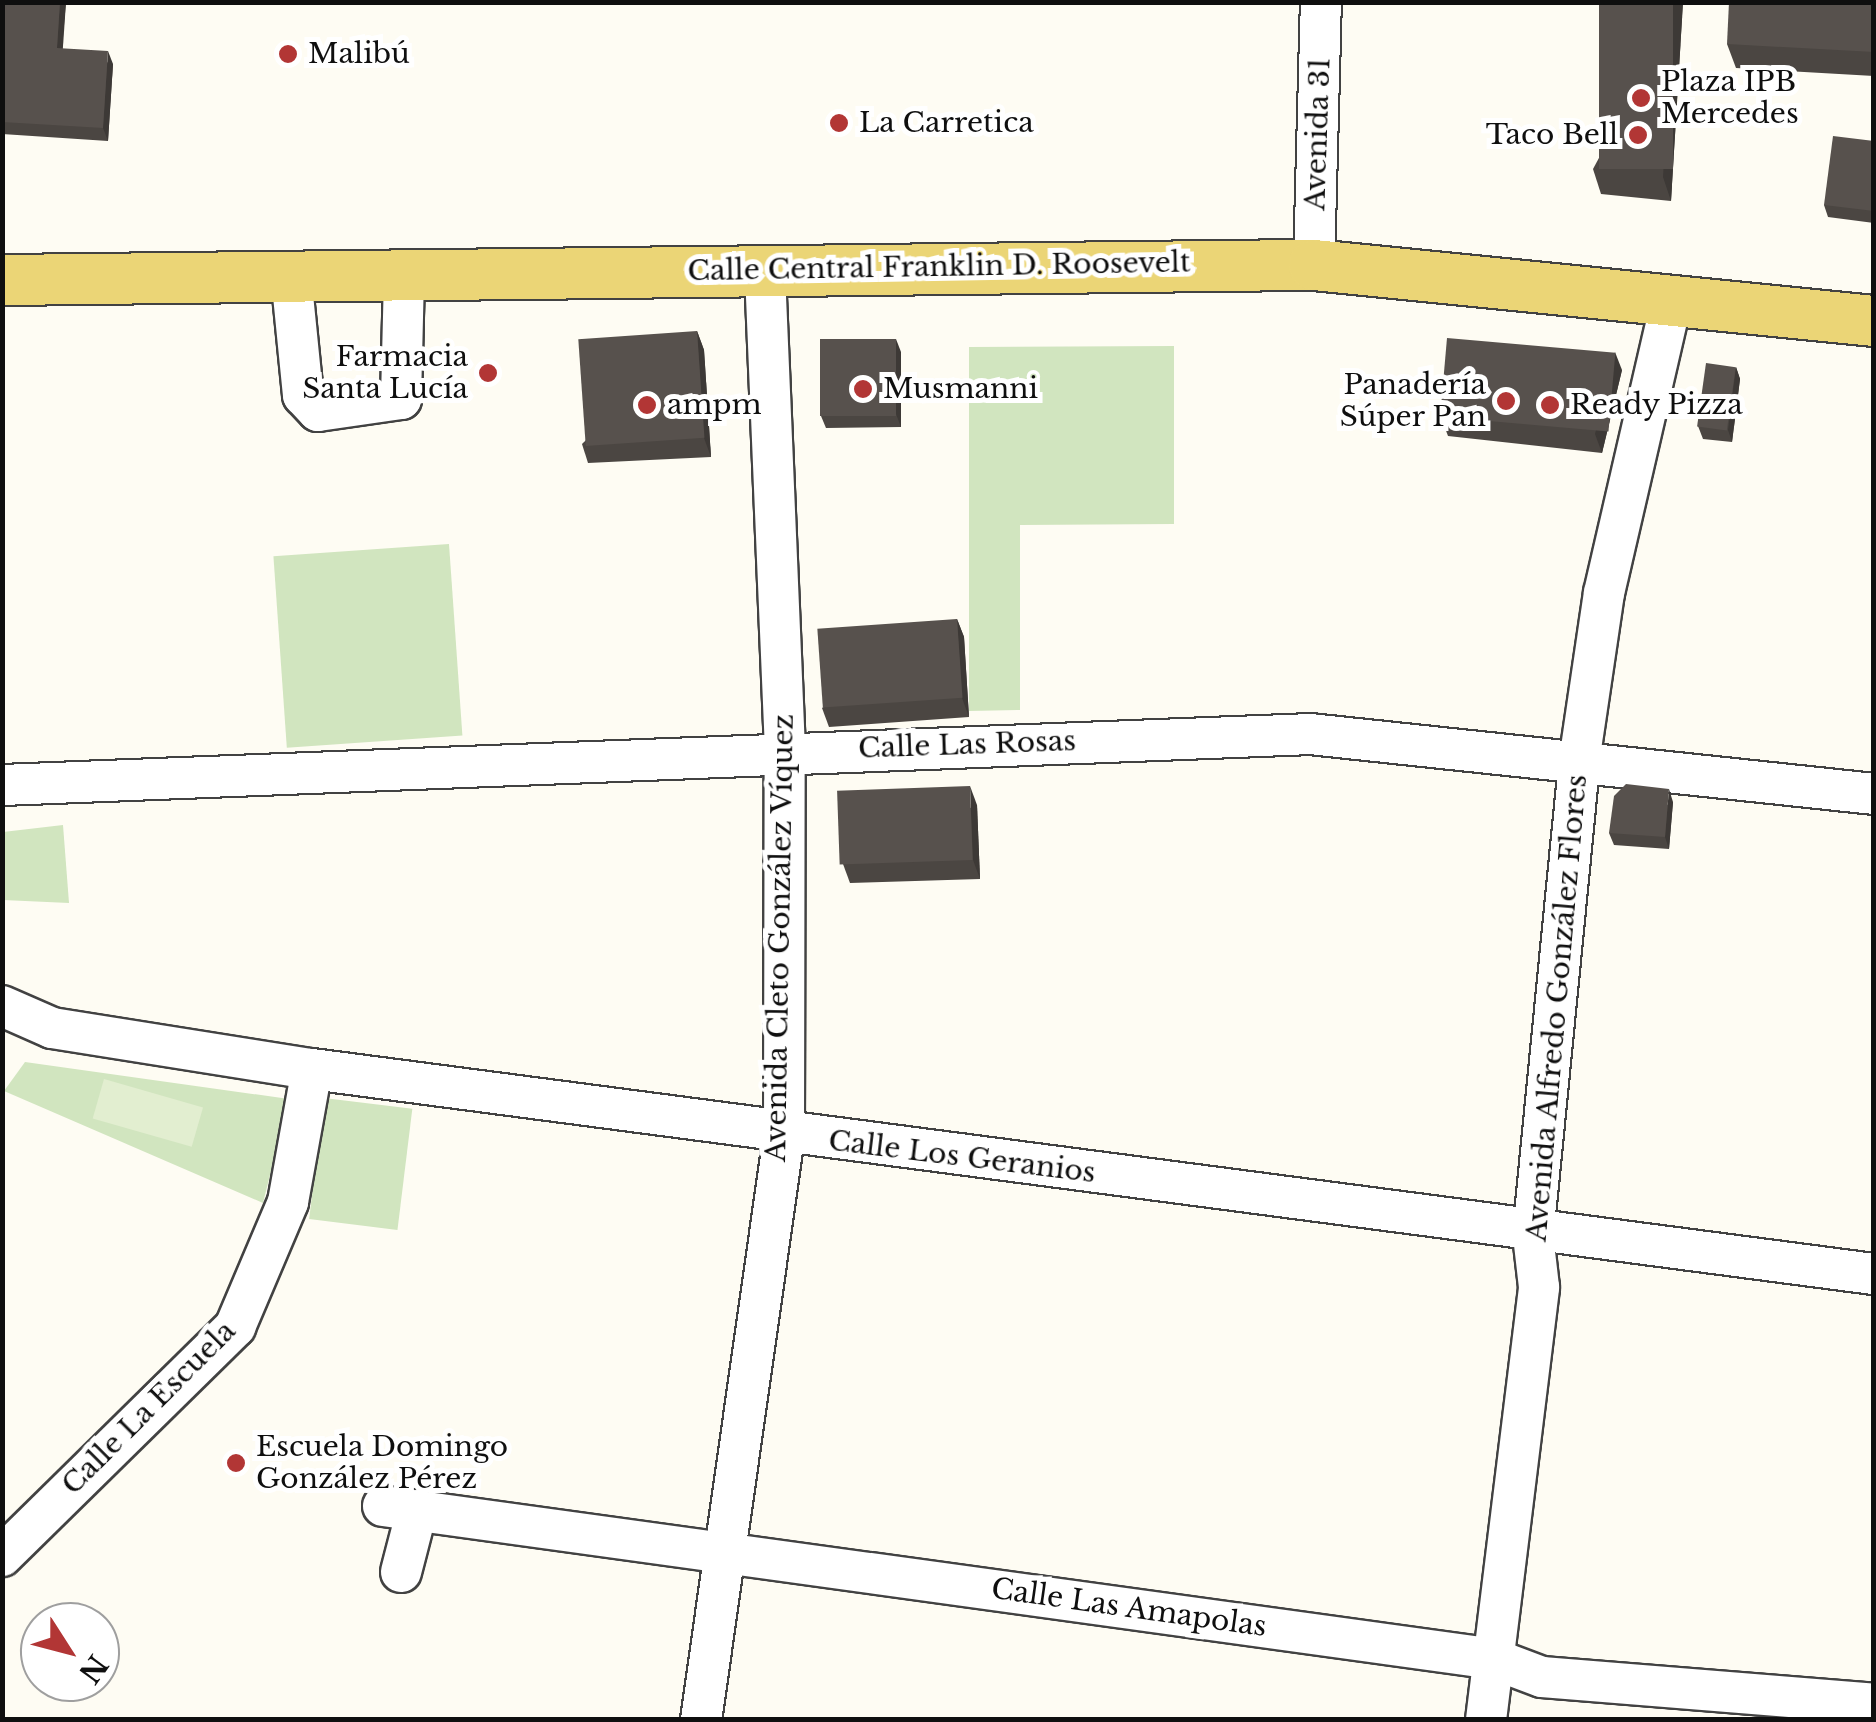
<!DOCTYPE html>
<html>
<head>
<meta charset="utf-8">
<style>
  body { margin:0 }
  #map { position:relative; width:1876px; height:1722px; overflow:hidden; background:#fefcf3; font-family:"Libre Baskerville",serif }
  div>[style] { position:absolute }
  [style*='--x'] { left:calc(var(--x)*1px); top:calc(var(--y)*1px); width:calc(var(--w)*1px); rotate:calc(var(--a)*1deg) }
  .green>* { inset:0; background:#d1e5bf; transform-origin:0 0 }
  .pitch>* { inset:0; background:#e2eed0; transform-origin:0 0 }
  .roads { filter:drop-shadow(2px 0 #424242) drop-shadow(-2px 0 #424242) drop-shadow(0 2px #424242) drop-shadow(0 -2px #424242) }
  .minor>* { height:40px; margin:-20px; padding:0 20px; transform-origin:20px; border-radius:20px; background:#fff }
  .major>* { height:50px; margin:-25px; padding:0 25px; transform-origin:25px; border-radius:25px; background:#ebd576 }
  .wall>* { inset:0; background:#4b4642 }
  .shaded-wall>* { inset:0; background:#3d3936 }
  .building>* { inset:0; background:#57514d; transform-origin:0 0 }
  .dots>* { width:28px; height:28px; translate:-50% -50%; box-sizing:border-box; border:5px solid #fff; border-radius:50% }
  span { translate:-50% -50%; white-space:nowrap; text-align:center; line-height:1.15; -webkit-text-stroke:10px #fff; paint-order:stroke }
  .poi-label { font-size:28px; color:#0f0f0f }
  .left { translate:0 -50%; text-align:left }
  .right { translate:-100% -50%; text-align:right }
  .street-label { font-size:28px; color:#0f0f0f }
  .frame { position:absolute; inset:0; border:5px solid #0f0f0f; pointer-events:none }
  .north { position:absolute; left:20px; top:1602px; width:100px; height:100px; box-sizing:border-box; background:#fff; border:2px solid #9f9f9f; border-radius:50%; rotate:126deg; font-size:28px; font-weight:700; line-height:40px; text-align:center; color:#0f0f0f }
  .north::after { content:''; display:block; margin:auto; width:35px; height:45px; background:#b23635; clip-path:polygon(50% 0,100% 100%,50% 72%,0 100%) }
</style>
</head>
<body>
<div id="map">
  <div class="green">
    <div style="clip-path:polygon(1174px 346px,1174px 524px,1020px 525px,1020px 710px,969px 711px,969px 347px)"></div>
    <div style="left:449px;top:544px;width:192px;height:176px;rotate:86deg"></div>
    <div style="clip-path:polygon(63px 825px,69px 903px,3px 900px,3px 832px)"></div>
    <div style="clip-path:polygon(25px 1062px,289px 1099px,263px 1203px,4px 1091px)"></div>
    <div style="left:324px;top:1098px;width:89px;height:122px;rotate:7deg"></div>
  </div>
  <div class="pitch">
    <div style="left:104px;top:1079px;width:103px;height:41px;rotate:16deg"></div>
  </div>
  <div class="roads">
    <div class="minor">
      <div style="--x:1314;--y:265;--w:263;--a:-88.5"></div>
      <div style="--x:291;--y:275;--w:121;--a:84.3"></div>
      <div style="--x:303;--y:395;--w:22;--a:47"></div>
      <div style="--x:318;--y:411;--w:84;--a:-8.2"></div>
      <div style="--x:401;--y:399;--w:125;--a:-88.6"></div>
      <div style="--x:2;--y:785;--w:1309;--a:-2.23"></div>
      <div style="--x:1310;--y:734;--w:567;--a:6.07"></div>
      <div style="--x:2;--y:1006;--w:55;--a:23.7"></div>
      <div style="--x:52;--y:1028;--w:263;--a:9"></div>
      <div style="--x:312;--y:1069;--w:1575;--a:7.48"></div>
      <div style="--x:383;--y:1506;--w:1121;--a:7.84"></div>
      <div style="--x:1494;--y:1659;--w:51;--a:20.6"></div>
      <div style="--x:1542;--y:1677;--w:333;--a:4.6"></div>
      <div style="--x:2;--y:1556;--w:327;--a:-44.5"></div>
      <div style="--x:235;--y:1327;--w:136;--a:-67"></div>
      <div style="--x:288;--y:1202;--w:135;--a:-79.8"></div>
      <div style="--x:401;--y:1572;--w:64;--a:-75.5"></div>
      <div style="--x:701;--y:1720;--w:590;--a:-81.91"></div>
      <div style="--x:784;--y:1136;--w:386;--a:-89.9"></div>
      <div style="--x:785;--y:750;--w:479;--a:-92.4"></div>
      <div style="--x:1486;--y:1720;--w:436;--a:-83"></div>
      <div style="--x:1539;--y:1287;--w:52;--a:-96.6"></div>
      <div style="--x:1533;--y:1235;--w:475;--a:-84.4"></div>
      <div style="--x:1579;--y:762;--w:171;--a:-81.6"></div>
      <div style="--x:1604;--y:593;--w:298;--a:-77"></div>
    </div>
    <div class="major">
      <div style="--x:2;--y:280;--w:1312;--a:-0.66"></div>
      <div style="--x:1314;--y:265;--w:563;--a:5.71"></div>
    </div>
  </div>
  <div class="wall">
    <div style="clip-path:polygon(2px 2px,66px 2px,62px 49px,113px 64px,108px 141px,2px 134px)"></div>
    <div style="clip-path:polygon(1683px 2px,1671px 201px,1601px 194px,1593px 169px)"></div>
    <div style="clip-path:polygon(1874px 2px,1874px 76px,1736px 68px,1727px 44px)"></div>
    <div style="clip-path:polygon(1874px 141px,1874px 223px,1828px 217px,1824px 205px)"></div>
    <div style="clip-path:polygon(697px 331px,704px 350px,711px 457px,588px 463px,582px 444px)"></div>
    <div style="clip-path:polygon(901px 352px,901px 427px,826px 428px,821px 416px)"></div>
    <div style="clip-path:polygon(1736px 367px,1740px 379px,1732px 442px,1703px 439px,1698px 426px)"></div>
    <div style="clip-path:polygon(1622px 370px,1602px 453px,1448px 436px,1441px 417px)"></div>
    <div style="clip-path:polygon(957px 619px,964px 637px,969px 717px,829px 727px,822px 708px)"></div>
    <div style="clip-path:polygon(1673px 802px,1669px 849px,1614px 845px,1609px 833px)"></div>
    <div style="clip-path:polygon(977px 805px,980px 879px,850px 883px,843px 864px)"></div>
  </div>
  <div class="shaded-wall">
    <div style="clip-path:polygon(60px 2px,66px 2px,62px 61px,57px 48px)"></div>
    <div style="clip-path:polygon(1673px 2px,1683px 2px,1671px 201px,1663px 177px)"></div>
    <div style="clip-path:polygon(108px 51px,113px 64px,108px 141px,103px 128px)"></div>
    <div style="clip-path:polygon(697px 331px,704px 350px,711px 457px,704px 438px)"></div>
    <div style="clip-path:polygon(896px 339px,901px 352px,901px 427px,896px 414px)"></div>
    <div style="clip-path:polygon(1615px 352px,1622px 370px,1602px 453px,1595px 434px)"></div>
    <div style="clip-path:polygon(1736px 367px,1740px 379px,1732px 442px,1728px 430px)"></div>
    <div style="clip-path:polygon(957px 619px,964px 637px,969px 717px,962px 698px)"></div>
    <div style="clip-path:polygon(970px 786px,977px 805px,980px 879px,973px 860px)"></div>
    <div style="clip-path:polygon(1669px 789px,1673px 802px,1669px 849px,1665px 837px)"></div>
  </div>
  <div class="building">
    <div style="clip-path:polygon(2px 2px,60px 2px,57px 48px,108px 51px,103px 128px,2px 122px)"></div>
    <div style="left:1599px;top:2px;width:74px;height:167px"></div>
    <div style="clip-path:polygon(1729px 2px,1874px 2px,1874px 52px,1727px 44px)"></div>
    <div style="clip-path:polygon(1833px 136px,1874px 141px,1874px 211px,1824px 205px)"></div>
    <div style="left:697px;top:331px;width:107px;height:119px;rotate:86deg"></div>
    <div style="left:1447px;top:338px;width:169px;height:79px;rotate:5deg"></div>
    <div style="left:820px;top:339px;width:76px;height:77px"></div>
    <div style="left:1706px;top:363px;width:30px;height:64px;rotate:8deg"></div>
    <div style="left:957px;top:619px;width:79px;height:140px;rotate:86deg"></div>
    <div style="clip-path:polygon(1626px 784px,1669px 789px,1665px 837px,1609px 833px,1614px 796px)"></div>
    <div style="left:970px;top:786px;width:74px;height:133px;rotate:88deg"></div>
  </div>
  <div class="dots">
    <div style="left:288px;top:54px;background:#b23635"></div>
    <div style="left:1641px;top:98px;background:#b23635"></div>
    <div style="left:839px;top:123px;background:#b23635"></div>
    <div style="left:1638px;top:135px;background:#b23635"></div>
    <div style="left:488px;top:373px;background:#b23635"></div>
    <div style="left:863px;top:389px;background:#b23635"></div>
    <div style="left:1506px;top:401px;background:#b23635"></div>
    <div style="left:647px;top:405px;background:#b23635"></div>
    <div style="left:1550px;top:405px;background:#b23635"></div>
    <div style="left:236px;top:1463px;background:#b23635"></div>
  </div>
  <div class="poi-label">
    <span class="left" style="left:308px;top:54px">Malibú</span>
    <span class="left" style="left:1661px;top:98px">Plaza IPB<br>Mercedes</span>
    <span class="left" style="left:859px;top:123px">La Carretica</span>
    <span class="right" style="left:1618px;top:135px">Taco Bell</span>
    <span class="right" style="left:468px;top:373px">Farmacia<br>Santa Lucía</span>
    <span class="right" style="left:1486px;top:401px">Panadería<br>Súper Pan</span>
    <span class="left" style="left:883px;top:389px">Musmanni</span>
    <span class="left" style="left:667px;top:405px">ampm</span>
    <span class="left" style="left:1570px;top:405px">Ready Pizza</span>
    <span class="left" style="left:256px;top:1463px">Escuela Domingo<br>González Pérez</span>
  </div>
  <div class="street-label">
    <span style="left:1318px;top:134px;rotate:-88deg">Avenida 31</span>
    <span style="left:939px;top:267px;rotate:-1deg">Calle Central Franklin D. Roosevelt</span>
    <span style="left:967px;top:745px;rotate:-2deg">Calle Las Rosas</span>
    <span style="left:780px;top:938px;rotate:-89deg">Avenida Cleto González Víquez</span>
    <span style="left:1557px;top:1008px;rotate:-85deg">Avenida Alfredo González Flores</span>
    <span style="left:962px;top:1157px;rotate:7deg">Calle Los Geranios</span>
    <span style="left:149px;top:1408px;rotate:-45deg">Calle La Escuela</span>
    <span style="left:1129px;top:1608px;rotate:8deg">Calle Las Amapolas</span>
  </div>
  <div class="frame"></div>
  <div class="north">N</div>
</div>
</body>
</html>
